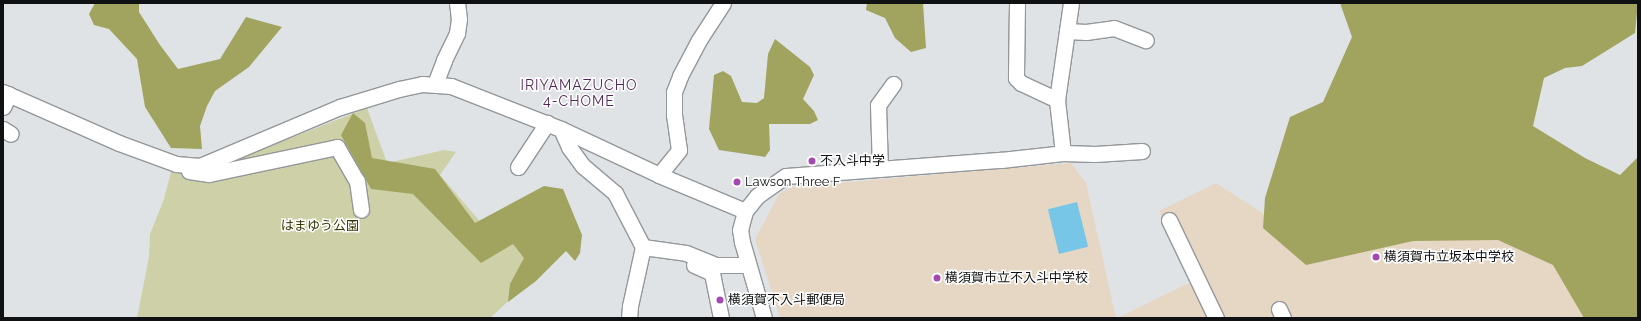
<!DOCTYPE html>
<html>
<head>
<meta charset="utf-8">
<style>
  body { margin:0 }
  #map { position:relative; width:1641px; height:321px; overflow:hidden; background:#dfe3e6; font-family:Raleway,"Noto Sans JP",sans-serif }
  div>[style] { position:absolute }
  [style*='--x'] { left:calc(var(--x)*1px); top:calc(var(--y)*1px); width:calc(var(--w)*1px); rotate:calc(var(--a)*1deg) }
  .education>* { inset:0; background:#e6d6c4 }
  .green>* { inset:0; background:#ced0a7 }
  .forest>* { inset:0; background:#a1a45f }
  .water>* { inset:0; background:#77c6e8; transform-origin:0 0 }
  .roads { filter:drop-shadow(1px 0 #94979a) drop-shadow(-1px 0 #94979a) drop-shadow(0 1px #94979a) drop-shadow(0 -1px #94979a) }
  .minor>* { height:15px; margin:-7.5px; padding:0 7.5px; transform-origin:7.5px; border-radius:7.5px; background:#fff }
  .dots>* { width:11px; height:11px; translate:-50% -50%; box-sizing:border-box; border:2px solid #fff; border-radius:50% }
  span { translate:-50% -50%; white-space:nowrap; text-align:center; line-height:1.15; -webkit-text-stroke:3px #fff; paint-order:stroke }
  .poi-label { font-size:13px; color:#101112 }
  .left { translate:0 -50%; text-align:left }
  .park-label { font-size:13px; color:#353600 }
  .neighbourhood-label { font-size:14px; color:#532659; letter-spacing:1px }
  .frame { position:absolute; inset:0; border:4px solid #101112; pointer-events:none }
</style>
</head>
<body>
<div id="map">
  <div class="education">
    <div style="clip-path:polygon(1071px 163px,1086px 183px,1116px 318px,780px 318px,755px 239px,779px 194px,791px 187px)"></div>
    <div style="clip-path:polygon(1216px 183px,1284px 227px,1553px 222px,1601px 318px,1117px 318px,1193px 281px,1159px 211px)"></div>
  </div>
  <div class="green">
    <div style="clip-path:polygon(367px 108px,387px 163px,444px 150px,456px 152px,440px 175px,483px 225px,550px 196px,532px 279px,490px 318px,137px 318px,149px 257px,150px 234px,164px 199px,171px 172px,175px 170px,212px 169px)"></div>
  </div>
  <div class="forest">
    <div style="clip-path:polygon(95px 3px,139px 3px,139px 12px,160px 45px,178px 69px,220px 59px,246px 17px,282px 27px,249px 67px,215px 91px,207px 106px,200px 126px,202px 149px,171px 148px,145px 107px,137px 59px,109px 29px,94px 25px,89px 14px)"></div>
    <div style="clip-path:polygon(867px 3px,923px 3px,926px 48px,911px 52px,895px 38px,885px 18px,866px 10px)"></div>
    <div style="clip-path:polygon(1340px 3px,1638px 3px,1635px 33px,1582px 66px,1565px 68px,1544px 78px,1533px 126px,1585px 158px,1620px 175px,1638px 157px,1638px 318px,1584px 318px,1553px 265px,1498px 240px,1413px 241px,1306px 265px,1263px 228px,1265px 198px,1290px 117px,1323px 102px,1352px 37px)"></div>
    <div style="clip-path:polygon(775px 39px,810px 67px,814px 75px,803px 99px,814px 111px,818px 120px,810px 124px,769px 124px,770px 150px,765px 157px,719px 150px,709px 129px,714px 75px,723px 71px,731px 76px,742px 102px,757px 103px,764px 98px,768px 54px)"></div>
    <div style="clip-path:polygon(353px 113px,365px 123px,372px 158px,435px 169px,475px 223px,544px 186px,563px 189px,582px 235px,580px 253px,575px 261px,566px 251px,536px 281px,508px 302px,510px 284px,524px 258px,513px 244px,481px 263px,413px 194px,371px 189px,341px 135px)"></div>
  </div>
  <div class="water">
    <div style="left:1077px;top:202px;width:46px;height:30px;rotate:76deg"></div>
  </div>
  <div class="roads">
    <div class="minor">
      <div style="--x:1017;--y:3;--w:75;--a:90.8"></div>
      <div style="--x:1016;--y:78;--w:7;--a:45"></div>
      <div style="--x:1021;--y:83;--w:40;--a:25"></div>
      <div style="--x:1067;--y:31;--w:19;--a:3"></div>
      <div style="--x:1086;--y:32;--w:28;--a:-8"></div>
      <div style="--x:1114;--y:28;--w:34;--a:21"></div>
      <div style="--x:435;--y:84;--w:26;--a:-69"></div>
      <div style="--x:444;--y:60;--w:30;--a:-64"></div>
      <div style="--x:457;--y:33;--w:14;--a:-82"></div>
      <div style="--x:459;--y:19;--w:16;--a:-97"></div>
      <div style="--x:3;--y:92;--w:127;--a:23.7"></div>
      <div style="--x:119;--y:143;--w:61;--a:20.2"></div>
      <div style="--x:176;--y:164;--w:24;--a:5"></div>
      <div style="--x:200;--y:166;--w:152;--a:-22.9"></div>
      <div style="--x:340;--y:107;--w:62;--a:-17"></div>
      <div style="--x:399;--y:89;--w:24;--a:-12"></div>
      <div style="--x:422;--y:84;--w:29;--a:4"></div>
      <div style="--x:451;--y:86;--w:118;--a:21.4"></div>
      <div style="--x:561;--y:129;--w:108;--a:25.1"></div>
      <div style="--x:659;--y:175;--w:93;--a:22.7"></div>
      <div style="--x:3;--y:107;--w:14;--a:-65"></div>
      <div style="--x:3;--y:129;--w:9;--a:32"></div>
      <div style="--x:561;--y:129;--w:20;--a:66"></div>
      <div style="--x:569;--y:147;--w:24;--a:54"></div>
      <div style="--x:583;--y:166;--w:42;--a:40.2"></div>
      <div style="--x:615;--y:193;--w:61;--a:62.6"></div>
      <div style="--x:643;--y:247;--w:43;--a:7.9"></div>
      <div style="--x:686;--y:253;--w:32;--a:22"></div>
      <div style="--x:716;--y:265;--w:32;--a:0"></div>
      <div style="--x:1063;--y:153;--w:53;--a:-96.5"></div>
      <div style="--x:1057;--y:100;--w:98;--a:-81.8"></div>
      <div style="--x:518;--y:167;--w:53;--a:-56.6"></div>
      <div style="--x:880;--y:169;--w:64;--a:-91.8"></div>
      <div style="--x:878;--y:105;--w:26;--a:-54"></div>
      <div style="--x:189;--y:171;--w:20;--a:9"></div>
      <div style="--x:209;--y:174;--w:131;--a:-11.9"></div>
      <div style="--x:337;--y:147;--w:39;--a:60"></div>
      <div style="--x:357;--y:181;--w:29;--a:82"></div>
      <div style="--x:659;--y:175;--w:32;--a:-51"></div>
      <div style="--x:679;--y:150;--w:35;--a:-98"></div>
      <div style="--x:674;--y:115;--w:23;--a:-90"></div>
      <div style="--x:674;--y:92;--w:17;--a:-69"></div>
      <div style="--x:680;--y:76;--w:41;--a:-62.2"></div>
      <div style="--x:699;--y:40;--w:44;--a:-57"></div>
      <div style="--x:1169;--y:220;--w:109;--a:64.4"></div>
      <div style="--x:694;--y:265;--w:20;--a:24"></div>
      <div style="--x:712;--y:273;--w:46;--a:78.7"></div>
      <div style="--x:1279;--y:309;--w:10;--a:66"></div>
      <div style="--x:629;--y:318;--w:12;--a:-85"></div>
      <div style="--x:630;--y:306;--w:60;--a:-77.6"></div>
      <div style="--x:764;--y:318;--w:79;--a:-106.1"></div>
      <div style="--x:742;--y:242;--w:12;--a:-99"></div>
      <div style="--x:740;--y:230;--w:20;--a:-75"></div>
      <div style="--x:745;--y:211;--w:19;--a:-51"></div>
      <div style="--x:757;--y:196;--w:35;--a:-35"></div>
      <div style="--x:786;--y:176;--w:216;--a:-4.3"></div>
      <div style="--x:1001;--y:160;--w:62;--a:-6.4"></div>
      <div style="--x:1063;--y:153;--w:32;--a:2"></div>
      <div style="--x:1095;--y:154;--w:47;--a:-3.7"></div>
    </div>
  </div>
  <div class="dots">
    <div style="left:812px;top:161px;background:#a548b2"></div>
    <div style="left:737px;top:182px;background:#a548b2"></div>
    <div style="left:1376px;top:257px;background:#a548b2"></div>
    <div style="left:937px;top:278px;background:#a548b2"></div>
    <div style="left:720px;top:300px;background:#a548b2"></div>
  </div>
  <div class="poi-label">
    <span class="left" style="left:820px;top:161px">不入斗中学</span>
    <span class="left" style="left:745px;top:182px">Lawson Three F</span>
    <span class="left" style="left:1384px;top:257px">横須賀市立坂本中学校</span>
    <span class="left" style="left:945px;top:278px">横須賀市立不入斗中学校</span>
    <span class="left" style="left:728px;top:300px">横須賀不入斗郵便局</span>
  </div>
  <div class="park-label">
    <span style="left:320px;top:226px">はまゆう公園</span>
  </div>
  <div class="neighbourhood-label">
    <span style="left:579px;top:93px">IRIYAMAZUCHO<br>4-CHOME</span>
  </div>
  <div class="frame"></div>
</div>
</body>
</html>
